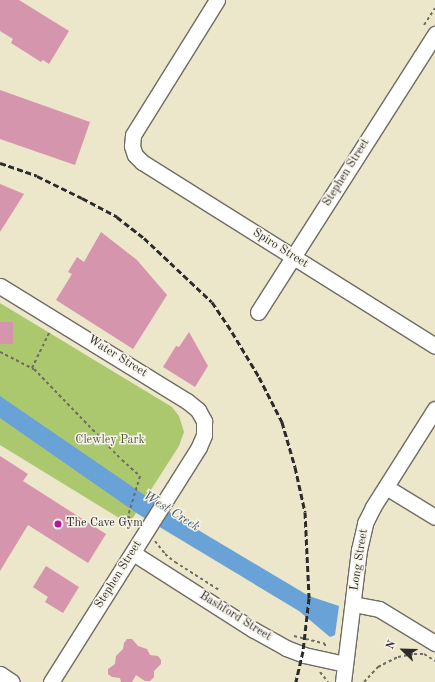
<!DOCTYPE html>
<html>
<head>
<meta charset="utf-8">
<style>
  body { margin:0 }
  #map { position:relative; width:435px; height:682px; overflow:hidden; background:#ece6ca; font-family:"Old Standard TT",serif }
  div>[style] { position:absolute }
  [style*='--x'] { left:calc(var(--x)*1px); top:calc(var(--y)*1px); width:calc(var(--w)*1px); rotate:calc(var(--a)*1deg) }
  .green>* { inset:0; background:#abc86f }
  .water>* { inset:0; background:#68a2d7 }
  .building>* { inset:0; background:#d595ac; transform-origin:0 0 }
  .path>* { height:2px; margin-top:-1px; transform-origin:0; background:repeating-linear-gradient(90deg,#6f6c63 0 3px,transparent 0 6px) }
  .roads { filter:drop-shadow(1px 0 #6f6c63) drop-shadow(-1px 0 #6f6c63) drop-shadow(0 1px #6f6c63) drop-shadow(0 -1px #6f6c63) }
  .minor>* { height:15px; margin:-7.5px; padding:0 7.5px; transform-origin:7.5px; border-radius:7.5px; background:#fff }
  .rail>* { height:3px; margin-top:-1.5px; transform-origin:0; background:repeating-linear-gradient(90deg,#2b2b2b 0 6px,transparent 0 9px) }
  .dots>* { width:11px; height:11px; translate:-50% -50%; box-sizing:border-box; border:2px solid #f7f3e8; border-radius:50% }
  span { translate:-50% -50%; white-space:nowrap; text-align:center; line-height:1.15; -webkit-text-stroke:3px #f7f3e8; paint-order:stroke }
  .street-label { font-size:12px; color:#2b2b2b }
  .park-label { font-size:12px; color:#515a3f }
  .poi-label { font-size:12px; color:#2b2b2b }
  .left { translate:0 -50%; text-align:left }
  .water-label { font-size:13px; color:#405567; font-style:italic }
  .north { position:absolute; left:383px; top:630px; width:40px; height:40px; -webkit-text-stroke:3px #f7f3e8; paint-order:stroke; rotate:293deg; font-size:11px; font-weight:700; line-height:16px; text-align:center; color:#2b2b2b }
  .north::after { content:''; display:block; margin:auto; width:14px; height:18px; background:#2b2b2b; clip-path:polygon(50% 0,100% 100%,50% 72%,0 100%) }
</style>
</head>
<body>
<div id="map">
  <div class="green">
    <div style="clip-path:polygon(0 303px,172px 407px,179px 416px,184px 432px,179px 446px,129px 524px,0 445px)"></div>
  </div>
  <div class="water">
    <div style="clip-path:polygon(0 396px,178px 518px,309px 596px,339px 606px,335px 635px,330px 637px,299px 611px,138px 514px,0 418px)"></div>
  </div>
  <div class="building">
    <div style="clip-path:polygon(0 0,19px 0,69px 31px,49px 64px,43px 60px,41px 62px,11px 43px,13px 39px,0 31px)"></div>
    <div style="clip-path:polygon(0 90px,90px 122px,75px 165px,0 139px)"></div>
    <div style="clip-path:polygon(0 184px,24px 194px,0 232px)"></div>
    <div style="clip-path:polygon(101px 232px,137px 260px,167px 295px,133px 349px,56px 300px,72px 274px,68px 272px,77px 257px,84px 262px)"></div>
    <div style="left:0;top:322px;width:13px;height:22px"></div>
    <div style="clip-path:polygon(189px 332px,208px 366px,195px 387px,163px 367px,176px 346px,179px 347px)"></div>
    <div style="clip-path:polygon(0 456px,28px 474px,23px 481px,106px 534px,88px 563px,28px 525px,0 571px)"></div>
    <div style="clip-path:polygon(46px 566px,79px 587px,63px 613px,45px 602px,48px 597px,33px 587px)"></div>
    <div style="clip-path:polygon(127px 639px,132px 639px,138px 646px,147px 649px,150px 655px,158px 656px,161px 660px,161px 664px,154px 671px,154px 677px,150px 681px,145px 681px,136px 675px,132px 682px,121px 682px,120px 678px,112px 677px,108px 674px,108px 669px,115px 664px,116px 656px,123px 649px,124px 643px)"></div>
  </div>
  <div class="path">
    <div style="--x:424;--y:25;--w:20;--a:-57"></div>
    <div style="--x:0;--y:352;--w:38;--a:27"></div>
    <div style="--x:34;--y:369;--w:127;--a:46"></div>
    <div style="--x:122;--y:460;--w:24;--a:42"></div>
    <div style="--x:140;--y:476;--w:42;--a:106.7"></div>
    <div style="--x:128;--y:516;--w:10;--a:53"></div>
    <div style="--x:32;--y:368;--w:41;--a:-64.1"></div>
    <div style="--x:155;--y:541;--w:16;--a:52"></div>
    <div style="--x:165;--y:554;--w:13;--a:39"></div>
    <div style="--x:175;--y:562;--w:52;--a:32.5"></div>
    <div style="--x:294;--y:636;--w:32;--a:14"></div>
    <div style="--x:325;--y:644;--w:2;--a:90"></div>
    <div style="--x:320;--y:672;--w:13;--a:51"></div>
    <div style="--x:364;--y:682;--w:21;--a:-47"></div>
    <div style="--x:378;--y:667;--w:22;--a:-27"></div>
    <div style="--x:398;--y:657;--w:16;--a:-11"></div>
    <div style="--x:414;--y:654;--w:10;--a:0"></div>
    <div style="--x:424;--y:654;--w:13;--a:32"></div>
  </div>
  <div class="roads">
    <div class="minor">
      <div style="--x:217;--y:0;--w:159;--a:121.9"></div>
      <div style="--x:133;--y:135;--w:11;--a:95"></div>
      <div style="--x:132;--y:146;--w:9;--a:72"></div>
      <div style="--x:135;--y:155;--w:10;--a:45"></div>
      <div style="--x:142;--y:162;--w:346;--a:32.1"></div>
      <div style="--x:0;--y:286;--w:220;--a:31.6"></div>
      <div style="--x:187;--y:401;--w:14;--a:39"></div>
      <div style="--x:198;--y:410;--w:13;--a:61"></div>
      <div style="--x:204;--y:421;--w:14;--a:90"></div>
      <div style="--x:204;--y:435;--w:13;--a:113"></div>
      <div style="--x:199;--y:447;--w:278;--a:122.2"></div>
      <div style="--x:258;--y:312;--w:330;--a:-57.5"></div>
      <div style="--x:386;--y:487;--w:57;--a:31.5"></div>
      <div style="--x:133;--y:553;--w:143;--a:32.5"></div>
      <div style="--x:254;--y:630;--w:37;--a:29"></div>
      <div style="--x:286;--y:648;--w:19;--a:21"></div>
      <div style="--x:304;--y:655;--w:42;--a:12.4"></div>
      <div style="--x:353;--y:604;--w:26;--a:11"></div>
      <div style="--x:379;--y:609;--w:66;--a:31.3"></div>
      <div style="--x:0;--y:674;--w:14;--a:34"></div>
      <div style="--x:343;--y:682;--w:133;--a:-83.1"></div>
      <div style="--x:359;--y:550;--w:28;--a:-77"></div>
      <div style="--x:365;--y:523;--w:18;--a:-63"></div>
      <div style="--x:373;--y:507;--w:116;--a:-57.7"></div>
    </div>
  </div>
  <div class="rail">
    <div style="--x:0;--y:163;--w:39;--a:19"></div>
    <div style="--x:37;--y:176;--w:50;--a:26.1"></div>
    <div style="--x:82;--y:198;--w:40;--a:28"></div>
    <div style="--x:117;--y:217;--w:34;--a:38"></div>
    <div style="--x:144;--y:238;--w:93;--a:43.3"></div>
    <div style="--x:212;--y:302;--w:36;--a:56"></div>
    <div style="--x:232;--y:332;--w:52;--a:59"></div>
    <div style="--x:259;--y:377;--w:51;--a:62.9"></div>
    <div style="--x:282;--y:422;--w:47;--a:73.9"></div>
    <div style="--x:295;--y:467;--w:46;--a:77.5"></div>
    <div style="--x:305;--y:512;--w:86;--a:87.3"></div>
    <div style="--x:309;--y:598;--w:53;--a:96.5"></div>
    <div style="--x:303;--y:651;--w:32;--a:103"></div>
  </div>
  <div class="dots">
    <div style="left:58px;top:524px;background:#b5179e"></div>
  </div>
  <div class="street-label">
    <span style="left:347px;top:173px;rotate:-58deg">Stephen Street</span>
    <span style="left:280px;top:249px;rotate:32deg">Spiro Street</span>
    <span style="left:117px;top:357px;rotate:32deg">Water Street</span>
    <span style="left:360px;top:560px;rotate:-81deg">Long Street</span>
    <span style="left:119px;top:575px;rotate:-58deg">Stephen Street</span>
    <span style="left:235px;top:617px;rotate:32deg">Bashford Street</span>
  </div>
  <div class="park-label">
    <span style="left:110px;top:441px">Clewley Park</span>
  </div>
  <div class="poi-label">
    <span class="left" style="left:66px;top:524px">The Cave Gym</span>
  </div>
  <div class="water-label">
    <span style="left:171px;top:512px;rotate:32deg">West Creek</span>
  </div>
  <div class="north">N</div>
</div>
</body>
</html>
